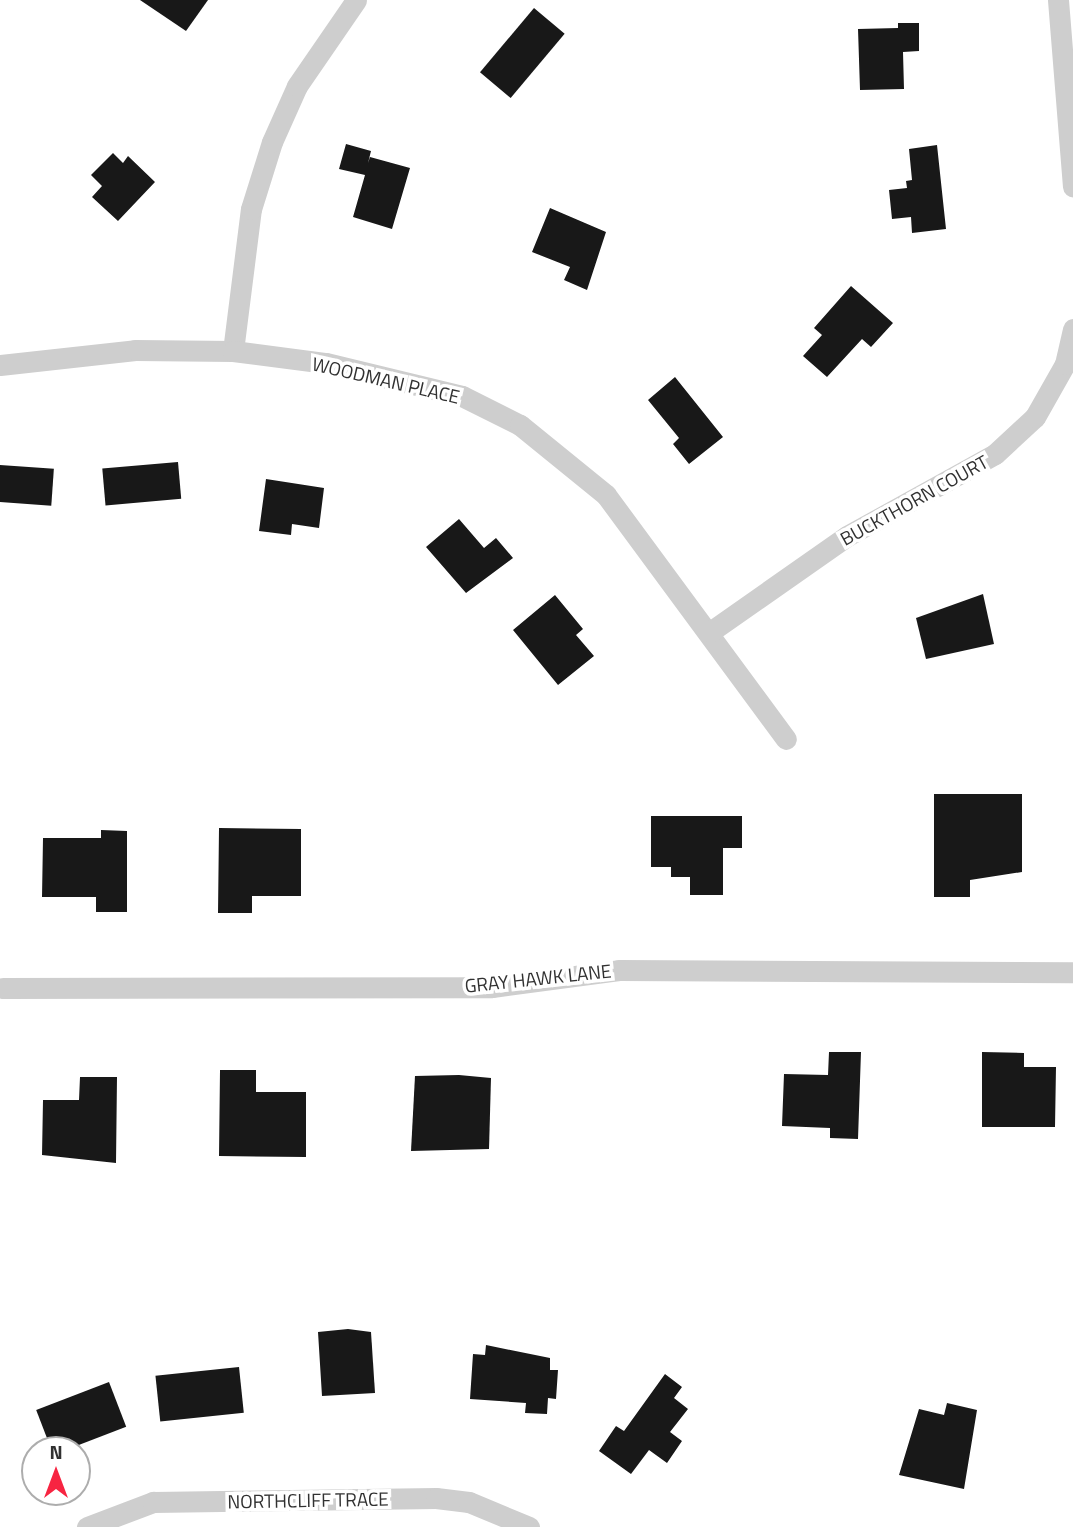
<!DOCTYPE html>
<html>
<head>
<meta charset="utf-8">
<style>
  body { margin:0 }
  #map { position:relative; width:1073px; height:1527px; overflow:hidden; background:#fff; font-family:"Titillium Web",sans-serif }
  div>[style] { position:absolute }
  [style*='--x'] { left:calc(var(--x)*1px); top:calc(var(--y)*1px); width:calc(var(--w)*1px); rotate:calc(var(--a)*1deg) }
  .building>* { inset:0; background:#181818; transform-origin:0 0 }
  .minor>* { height:21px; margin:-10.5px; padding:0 10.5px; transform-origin:10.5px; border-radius:10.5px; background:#cecece }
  span { translate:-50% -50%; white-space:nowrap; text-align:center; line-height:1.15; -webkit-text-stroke:7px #fff; paint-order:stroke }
  .street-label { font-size:19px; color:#313131 }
  .north { position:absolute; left:21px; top:1436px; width:70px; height:70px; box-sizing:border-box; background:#fff; border:2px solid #adadad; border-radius:50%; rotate:0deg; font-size:19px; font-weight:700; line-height:28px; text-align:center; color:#313131 }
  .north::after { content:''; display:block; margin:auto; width:24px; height:32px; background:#f72441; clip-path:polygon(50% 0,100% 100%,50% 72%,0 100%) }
</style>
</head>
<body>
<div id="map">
  <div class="building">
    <div style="clip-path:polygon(140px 0,208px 0,186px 31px)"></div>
    <div style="left:534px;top:8px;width:40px;height:84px;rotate:40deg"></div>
    <div style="clip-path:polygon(898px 23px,919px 23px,919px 51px,903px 52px,904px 89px,860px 90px,858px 29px,898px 28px)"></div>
    <div style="clip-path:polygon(346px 144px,371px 151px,368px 163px,370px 157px,410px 168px,392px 229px,353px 217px,365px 175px,339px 169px)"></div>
    <div style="clip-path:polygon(937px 145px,946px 229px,912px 233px,911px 217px,892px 219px,889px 190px,907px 188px,906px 181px,912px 180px,909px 149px)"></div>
    <div style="clip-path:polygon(113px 153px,123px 163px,128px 156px,155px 182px,118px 221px,92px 197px,102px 186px,91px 175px)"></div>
    <div style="clip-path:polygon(550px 208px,606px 232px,587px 290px,564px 280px,570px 267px,532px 252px)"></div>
    <div style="clip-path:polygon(851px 286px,893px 323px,871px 347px,862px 339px,827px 377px,803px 356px,822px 335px,814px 328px)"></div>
    <div style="clip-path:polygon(675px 377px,723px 437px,689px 464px,673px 444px,679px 438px,648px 400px)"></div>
    <div style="left:178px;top:462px;width:37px;height:76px;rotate:85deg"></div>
    <div style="left:0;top:465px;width:54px;height:37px;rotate:4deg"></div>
    <div style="clip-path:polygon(266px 479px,324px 488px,319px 528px,292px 524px,291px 535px,259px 531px)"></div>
    <div style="clip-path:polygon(459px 519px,484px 548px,496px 538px,513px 558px,466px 593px,426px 547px)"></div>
    <div style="clip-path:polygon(983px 594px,994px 644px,926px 659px,916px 618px)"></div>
    <div style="clip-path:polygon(555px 595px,583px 629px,576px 635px,594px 656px,558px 685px,513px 630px)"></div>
    <div style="clip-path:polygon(934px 794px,1022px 794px,1022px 872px,970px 880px,970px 897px,934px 897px)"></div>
    <div style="clip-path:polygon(651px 816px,742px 816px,742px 848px,723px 848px,723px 895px,690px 895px,690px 877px,671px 877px,671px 867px,651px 867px)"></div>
    <div style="clip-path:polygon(219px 828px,301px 829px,301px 896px,252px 896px,252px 913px,218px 913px)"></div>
    <div style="clip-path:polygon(101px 830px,127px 831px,127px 912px,96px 912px,96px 897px,42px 897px,43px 838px,101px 838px)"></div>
    <div style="clip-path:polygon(829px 1052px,861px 1052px,858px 1139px,830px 1138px,830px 1128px,782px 1126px,784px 1074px,828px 1075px)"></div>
    <div style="clip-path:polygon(982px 1052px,1024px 1053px,1024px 1067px,1056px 1067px,1055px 1127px,982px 1127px)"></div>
    <div style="clip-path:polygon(220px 1070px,256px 1070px,256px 1092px,306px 1092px,306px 1157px,219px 1156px)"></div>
    <div style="clip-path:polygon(459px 1075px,491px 1078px,489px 1149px,411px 1151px,415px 1076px)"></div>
    <div style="clip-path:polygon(80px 1077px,117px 1077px,116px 1163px,42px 1155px,43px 1100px,79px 1100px)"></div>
    <div style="clip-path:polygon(348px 1329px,371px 1332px,375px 1393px,322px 1396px,318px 1332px)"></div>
    <div style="clip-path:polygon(486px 1345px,550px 1358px,550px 1370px,558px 1370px,556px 1399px,548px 1398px,547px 1414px,525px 1413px,526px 1403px,470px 1399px,473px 1354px,485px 1355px)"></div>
    <div style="left:239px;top:1367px;width:46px;height:84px;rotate:84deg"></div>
    <div style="clip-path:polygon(665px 1374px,682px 1387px,674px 1398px,688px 1409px,670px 1432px,682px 1441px,667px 1463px,649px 1450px,631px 1474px,599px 1451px,616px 1426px,624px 1431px)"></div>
    <div style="left:109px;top:1382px;width:48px;height:78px;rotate:69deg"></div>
    <div style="clip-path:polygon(947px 1403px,977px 1410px,964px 1489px,899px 1475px,919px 1409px,944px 1415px)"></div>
  </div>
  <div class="minor">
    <div style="--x:1058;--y:0;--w:187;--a:85.4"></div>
    <div style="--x:233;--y:351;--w:143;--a:-82.8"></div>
    <div style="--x:251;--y:209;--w:70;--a:-72.6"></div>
    <div style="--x:272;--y:142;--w:61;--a:-65.9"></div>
    <div style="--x:297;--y:86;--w:104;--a:-55.5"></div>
    <div style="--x:0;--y:365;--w:136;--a:-6.3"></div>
    <div style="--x:135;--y:350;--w:98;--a:0.6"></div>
    <div style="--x:233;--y:351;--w:94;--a:7.4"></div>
    <div style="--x:326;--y:363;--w:140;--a:13.6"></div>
    <div style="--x:462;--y:396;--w:65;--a:26.6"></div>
    <div style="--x:520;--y:425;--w:111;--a:39.1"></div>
    <div style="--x:606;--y:495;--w:303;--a:53.6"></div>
    <div style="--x:710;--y:632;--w:167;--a:-35"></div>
    <div style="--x:847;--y:536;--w:169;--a:-29"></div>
    <div style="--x:995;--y:454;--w:54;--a:-42.8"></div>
    <div style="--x:1035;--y:417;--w:61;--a:-60.5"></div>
    <div style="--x:1065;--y:364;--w:36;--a:-77"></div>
    <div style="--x:3;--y:988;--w:489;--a:-0.1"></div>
    <div style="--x:492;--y:987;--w:128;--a:-7.6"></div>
    <div style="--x:619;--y:970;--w:454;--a:0.3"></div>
    <div style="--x:87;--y:1527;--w:71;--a:-20.7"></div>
    <div style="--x:153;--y:1502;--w:283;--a:-0.8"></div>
    <div style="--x:436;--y:1498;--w:33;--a:7"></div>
    <div style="--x:469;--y:1502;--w:65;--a:22.6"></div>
  </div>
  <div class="street-label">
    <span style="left:386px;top:380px;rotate:13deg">WOODMAN PLACE</span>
    <span style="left:914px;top:500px;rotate:-29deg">BUCKTHORN COURT</span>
    <span style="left:538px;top:978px;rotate:-6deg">GRAY HAWK LANE</span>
    <span style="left:308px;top:1500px;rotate:-1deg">NORTHCLIFF TRACE</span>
  </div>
  <div class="north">N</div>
</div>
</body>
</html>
